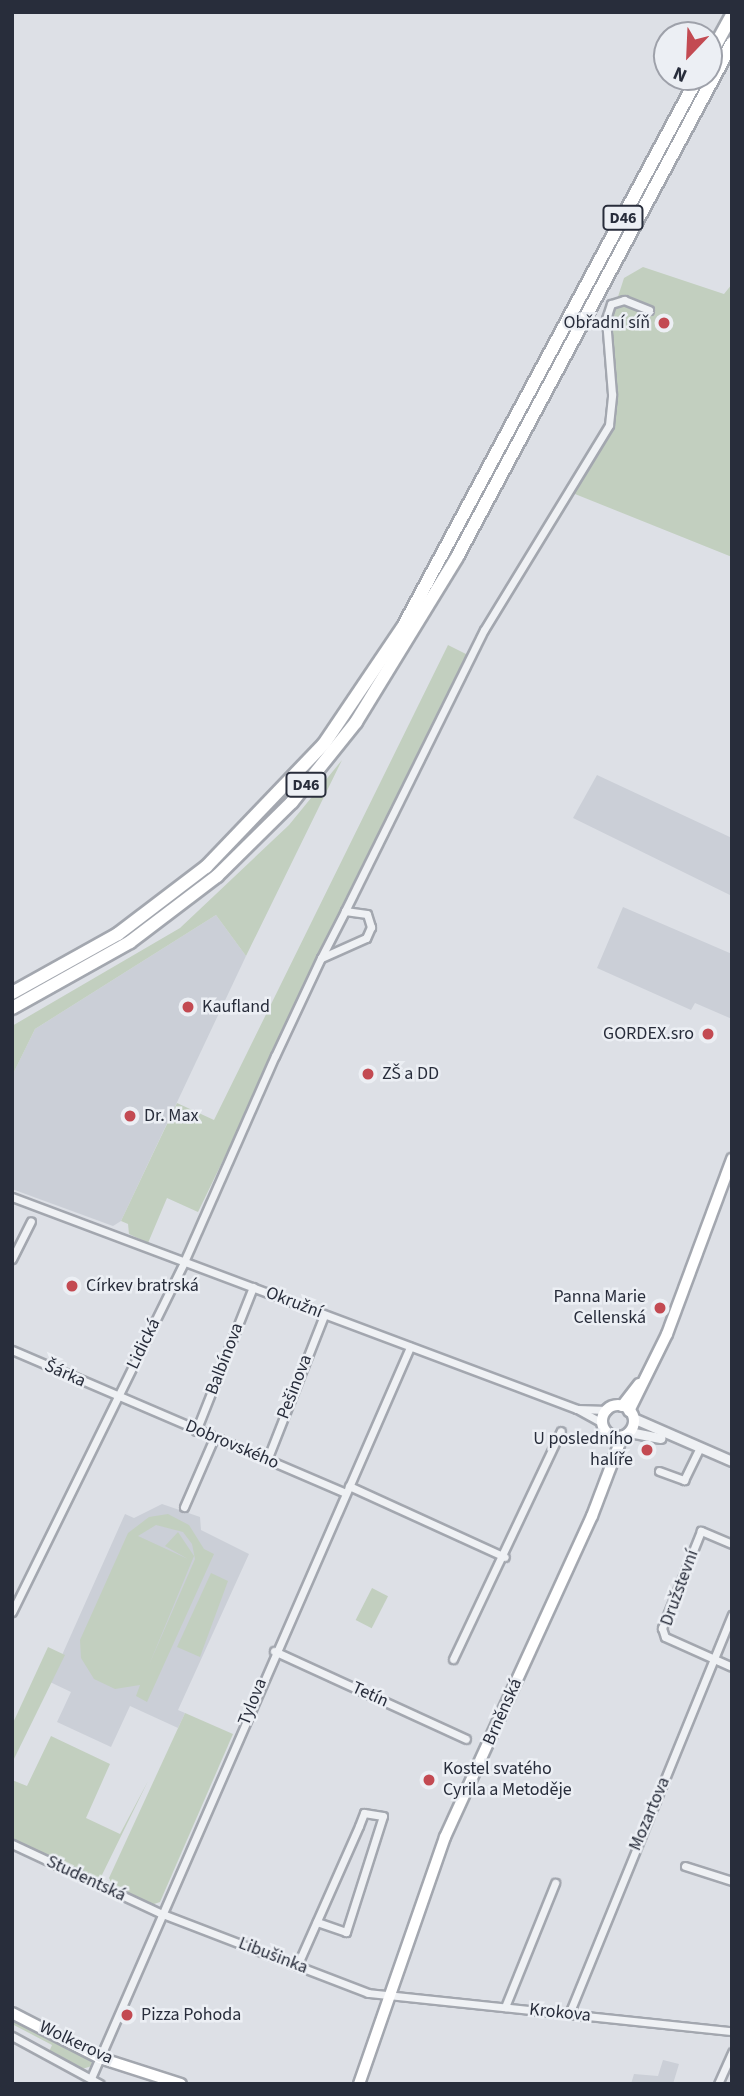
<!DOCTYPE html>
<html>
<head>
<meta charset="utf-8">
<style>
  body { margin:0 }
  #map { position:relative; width:744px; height:2096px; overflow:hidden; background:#dde0e6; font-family:"Source Sans 3",sans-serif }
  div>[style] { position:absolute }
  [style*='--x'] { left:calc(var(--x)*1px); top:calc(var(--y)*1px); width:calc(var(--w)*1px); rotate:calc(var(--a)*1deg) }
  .built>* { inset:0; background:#cbcfd7 }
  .green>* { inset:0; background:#c2cfbf; transform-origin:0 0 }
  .roads { filter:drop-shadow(2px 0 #a3a7af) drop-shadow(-2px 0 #a3a7af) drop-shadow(0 2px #a3a7af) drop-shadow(0 -2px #a3a7af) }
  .minor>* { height:7px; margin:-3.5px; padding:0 3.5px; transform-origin:3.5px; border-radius:3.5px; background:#eff1f4 }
  .tertiary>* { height:9px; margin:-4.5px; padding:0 4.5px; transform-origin:4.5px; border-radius:4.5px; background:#eff1f4 }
  .secondary>* { height:10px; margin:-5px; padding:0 5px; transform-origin:5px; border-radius:5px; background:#fff }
  .secondary>.ring { margin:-5px; padding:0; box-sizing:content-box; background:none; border:10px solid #fff; border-radius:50% }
  .motorway>* { height:12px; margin:-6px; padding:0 6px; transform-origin:6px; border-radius:6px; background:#fff }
  .dots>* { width:19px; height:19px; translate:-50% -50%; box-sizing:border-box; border:4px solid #eceff4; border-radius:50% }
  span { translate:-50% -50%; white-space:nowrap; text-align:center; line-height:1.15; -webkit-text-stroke:5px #eceff4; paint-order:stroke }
  .shield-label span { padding:2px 5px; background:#eceff4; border:2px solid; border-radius:5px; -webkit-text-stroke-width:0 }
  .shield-label { font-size:16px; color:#282d3b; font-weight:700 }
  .poi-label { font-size:18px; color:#282d3b }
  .right { translate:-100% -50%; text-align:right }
  .left { translate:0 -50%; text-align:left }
  .street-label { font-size:18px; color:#282d3b }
  .frame { position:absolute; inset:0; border:14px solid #282d3b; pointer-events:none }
  .north { position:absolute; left:653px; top:21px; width:70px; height:70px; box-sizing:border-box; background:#eceff4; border:2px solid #9ea1aa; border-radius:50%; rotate:203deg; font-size:19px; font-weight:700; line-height:28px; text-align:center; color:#282d3b }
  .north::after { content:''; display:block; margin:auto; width:24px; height:32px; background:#c34a52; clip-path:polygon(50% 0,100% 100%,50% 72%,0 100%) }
</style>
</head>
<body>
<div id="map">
  <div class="built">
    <div style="clip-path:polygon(597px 775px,732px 838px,732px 896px,573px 818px)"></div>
    <div style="clip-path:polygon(623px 907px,732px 954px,732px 1019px,695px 1003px,691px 1010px,597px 968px)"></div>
    <div style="clip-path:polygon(216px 915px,246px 956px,121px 1221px,113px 1226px,12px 1189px,12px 1076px,35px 1029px)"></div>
    <div style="clip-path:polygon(162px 1504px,200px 1517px,201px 1530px,249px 1554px,178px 1710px,185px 1713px,178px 1728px,130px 1706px,111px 1747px,57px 1722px,71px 1692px,50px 1682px,125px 1514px,134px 1518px)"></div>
    <div style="clip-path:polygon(663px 2060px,679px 2064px,673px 2084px,631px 2084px,634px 2074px,658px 2076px)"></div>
  </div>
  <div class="green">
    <div style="clip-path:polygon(643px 267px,724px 294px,732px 284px,732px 557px,565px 490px,603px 436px,612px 411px,606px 334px,624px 278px)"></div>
    <div style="clip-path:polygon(448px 645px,468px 655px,198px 1212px,167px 1198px,148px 1243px,129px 1234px,128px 1224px,121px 1221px,177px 1103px,214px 1120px)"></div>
    <div style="clip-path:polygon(342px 760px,246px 956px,216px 915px,35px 1029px,12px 1076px,12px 1026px,180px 928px,289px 825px)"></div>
    <div style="clip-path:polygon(evenodd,168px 1514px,189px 1525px,204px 1549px,214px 1554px,147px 1702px,136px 1696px,140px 1685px,115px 1689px,94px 1679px,81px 1658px,80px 1640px,128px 1533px,149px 1517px,168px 1514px,156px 1525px,183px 1532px,192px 1544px,195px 1559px,149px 1665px,194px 1556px,178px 1532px,165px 1546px,188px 1559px,138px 1536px,156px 1525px)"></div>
    <div style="clip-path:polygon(211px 1573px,228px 1581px,200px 1657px,177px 1647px)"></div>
    <div style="left:372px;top:1588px;width:18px;height:36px;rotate:27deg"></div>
    <div style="clip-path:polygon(48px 1647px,65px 1655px,12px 1763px,12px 1725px)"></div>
    <div style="clip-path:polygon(185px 1713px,233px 1734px,160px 1902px,151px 1905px,114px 1888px,109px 1878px)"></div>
    <div style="clip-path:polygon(51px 1736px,110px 1764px,86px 1818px,120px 1834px,148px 1781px,100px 1879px,12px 1840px,12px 1780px,27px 1786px)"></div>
    <div style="clip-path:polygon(12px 2019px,91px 2059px,92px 2066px,82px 2069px,49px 2052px,52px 2045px,12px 2024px)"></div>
  </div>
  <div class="roads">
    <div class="minor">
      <div style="--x:345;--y:911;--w:313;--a:-63.7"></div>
      <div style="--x:484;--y:630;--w:240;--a:-58.6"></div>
      <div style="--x:609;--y:425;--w:31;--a:-84"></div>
      <div style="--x:612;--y:394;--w:75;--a:-94.6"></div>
      <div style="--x:606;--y:319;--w:16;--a:-72"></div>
      <div style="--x:611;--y:304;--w:14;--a:-17"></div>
      <div style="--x:624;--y:300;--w:27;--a:22"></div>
      <div style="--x:12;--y:1197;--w:603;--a:20.57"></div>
      <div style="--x:577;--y:1409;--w:29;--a:29"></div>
      <div style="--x:12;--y:1259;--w:42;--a:-63.4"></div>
      <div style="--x:12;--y:1350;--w:363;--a:23.2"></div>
      <div style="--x:577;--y:1409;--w:30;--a:2"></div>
      <div style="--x:196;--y:1431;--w:155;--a:-68.4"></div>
      <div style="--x:267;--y:1460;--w:156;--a:-68.5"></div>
      <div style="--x:659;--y:1471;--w:27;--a:20"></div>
      <div style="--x:684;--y:1480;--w:34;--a:-64"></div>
      <div style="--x:349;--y:1486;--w:171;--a:24.5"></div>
      <div style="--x:184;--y:1507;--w:75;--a:-66.5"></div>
      <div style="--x:732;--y:1544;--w:34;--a:-157"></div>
      <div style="--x:701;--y:1531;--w:105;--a:111.9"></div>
      <div style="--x:662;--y:1628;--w:9;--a:72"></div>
      <div style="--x:665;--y:1637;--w:73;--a:24.1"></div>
      <div style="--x:12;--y:1612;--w:390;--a:-63.8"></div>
      <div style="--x:184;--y:1262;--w:225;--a:-66.2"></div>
      <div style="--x:275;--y:1056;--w:108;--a:-64.9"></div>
      <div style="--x:321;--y:958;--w:53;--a:-62.9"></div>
      <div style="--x:345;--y:911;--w:22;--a:8"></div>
      <div style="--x:367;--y:914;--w:14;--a:73"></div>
      <div style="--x:371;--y:927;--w:12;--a:114"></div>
      <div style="--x:366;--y:938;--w:49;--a:156"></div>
      <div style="--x:274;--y:1651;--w:211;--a:24.6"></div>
      <div style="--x:453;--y:1659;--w:252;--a:-64.7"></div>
      <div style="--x:12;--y:1844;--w:163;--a:25"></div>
      <div style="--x:160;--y:1913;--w:223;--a:21"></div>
      <div style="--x:368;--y:1993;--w:366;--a:6"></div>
      <div style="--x:685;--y:1866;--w:49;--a:17.7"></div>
      <div style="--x:297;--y:1966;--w:153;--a:-66.1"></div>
      <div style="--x:359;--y:1826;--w:14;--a:-69"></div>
      <div style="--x:364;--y:1813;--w:19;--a:9"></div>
      <div style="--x:383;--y:1816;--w:122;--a:107.7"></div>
      <div style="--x:346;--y:1932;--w:31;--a:-161"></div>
      <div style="--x:505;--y:2007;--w:134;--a:-68"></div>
      <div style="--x:569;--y:2014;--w:431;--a:-67.8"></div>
      <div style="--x:12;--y:2036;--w:100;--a:28.6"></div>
      <div style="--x:91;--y:2078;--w:798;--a:-66.42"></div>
      <div style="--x:718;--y:2084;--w:35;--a:-66"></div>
    </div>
    <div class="tertiary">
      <div style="--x:633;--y:1418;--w:108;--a:23.5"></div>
      <div style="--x:629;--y:1432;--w:32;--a:11"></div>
    </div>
    <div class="secondary">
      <div class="ring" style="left:602px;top:1405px;width:22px;height:22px"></div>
      <div style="--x:622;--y:1406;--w:28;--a:-52"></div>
      <div style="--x:629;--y:1411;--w:86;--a:-63.7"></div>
      <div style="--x:667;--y:1334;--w:187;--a:-69.6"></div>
      <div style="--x:12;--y:2013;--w:99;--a:27.1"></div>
      <div style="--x:100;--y:2058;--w:85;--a:17.8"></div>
      <div style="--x:359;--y:2084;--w:262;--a:-70.8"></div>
      <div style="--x:445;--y:1837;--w:353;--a:-65.4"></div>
      <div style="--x:592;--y:1516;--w:85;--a:-69.2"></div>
    </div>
    <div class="motorway">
      <div style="--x:709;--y:57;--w:48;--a:-61.3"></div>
      <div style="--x:12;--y:993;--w:121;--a:-29.1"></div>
      <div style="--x:118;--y:934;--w:111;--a:-37.3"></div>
      <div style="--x:206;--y:867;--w:170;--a:-46.2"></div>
      <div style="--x:324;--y:744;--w:141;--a:-56"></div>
      <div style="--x:403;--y:627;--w:624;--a:-61.79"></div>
      <div style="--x:12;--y:1008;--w:135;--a:-29.2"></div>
      <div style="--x:130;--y:942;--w:109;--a:-37.2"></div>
      <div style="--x:217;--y:876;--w:105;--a:-44.6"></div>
      <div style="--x:292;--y:802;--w:102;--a:-51.3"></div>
      <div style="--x:356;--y:722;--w:193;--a:-58.5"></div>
      <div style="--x:457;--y:557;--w:583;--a:-61.85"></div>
    </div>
  </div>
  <div class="dots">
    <div style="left:664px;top:323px;background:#c34a52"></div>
    <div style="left:188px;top:1007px;background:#c34a52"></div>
    <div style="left:708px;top:1034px;background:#c34a52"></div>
    <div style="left:368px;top:1074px;background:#c34a52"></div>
    <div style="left:130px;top:1116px;background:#c34a52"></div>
    <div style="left:72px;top:1286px;background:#c34a52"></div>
    <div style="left:660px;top:1308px;background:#c34a52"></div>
    <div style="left:647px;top:1450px;background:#c34a52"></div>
    <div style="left:429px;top:1780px;background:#c34a52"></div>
    <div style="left:127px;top:2015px;background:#c34a52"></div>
  </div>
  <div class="shield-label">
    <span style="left:623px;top:218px">D46</span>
    <span style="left:306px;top:785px">D46</span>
  </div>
  <div class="poi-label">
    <span class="right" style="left:650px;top:323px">Obřadní síň</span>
    <span class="left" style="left:202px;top:1007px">Kaufland</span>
    <span class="right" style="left:694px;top:1034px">GORDEX.sro</span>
    <span class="left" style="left:382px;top:1074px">ZŠ a DD</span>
    <span class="left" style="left:144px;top:1116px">Dr. Max</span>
    <span class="left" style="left:86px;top:1286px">Církev bratrská</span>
    <span class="right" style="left:646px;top:1308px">Panna Marie<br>Cellenská</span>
    <span class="right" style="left:633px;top:1450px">U posledního<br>halíře</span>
    <span class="left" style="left:443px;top:1780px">Kostel svatého<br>Cyrila a Metoděje</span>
    <span class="left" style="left:141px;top:2015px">Pizza Pohoda</span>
  </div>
  <div class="street-label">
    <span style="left:294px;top:1303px;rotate:21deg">Okružní</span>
    <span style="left:144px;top:1344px;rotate:-64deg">Lidická</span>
    <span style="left:225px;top:1359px;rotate:-69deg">Balbínova</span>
    <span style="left:65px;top:1374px;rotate:24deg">Šárka</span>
    <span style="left:295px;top:1387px;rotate:-69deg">Pešinova</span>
    <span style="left:232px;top:1445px;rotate:23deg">Dobrovského</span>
    <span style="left:680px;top:1588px;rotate:-70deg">Družstevní</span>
    <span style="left:370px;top:1695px;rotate:24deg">Tetín</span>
    <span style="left:253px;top:1702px;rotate:-68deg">Tylova</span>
    <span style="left:503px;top:1712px;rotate:-66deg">Brněnská</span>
    <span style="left:650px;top:1814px;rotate:-67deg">Mozartova</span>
    <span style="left:86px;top:1879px;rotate:25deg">Studentská</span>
    <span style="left:273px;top:1956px;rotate:21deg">Libušinka</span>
    <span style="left:560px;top:2013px;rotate:6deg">Krokova</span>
    <span style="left:76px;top:2043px;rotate:25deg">Wolkerova</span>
  </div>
  <div class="frame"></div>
  <div class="north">N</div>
</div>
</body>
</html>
